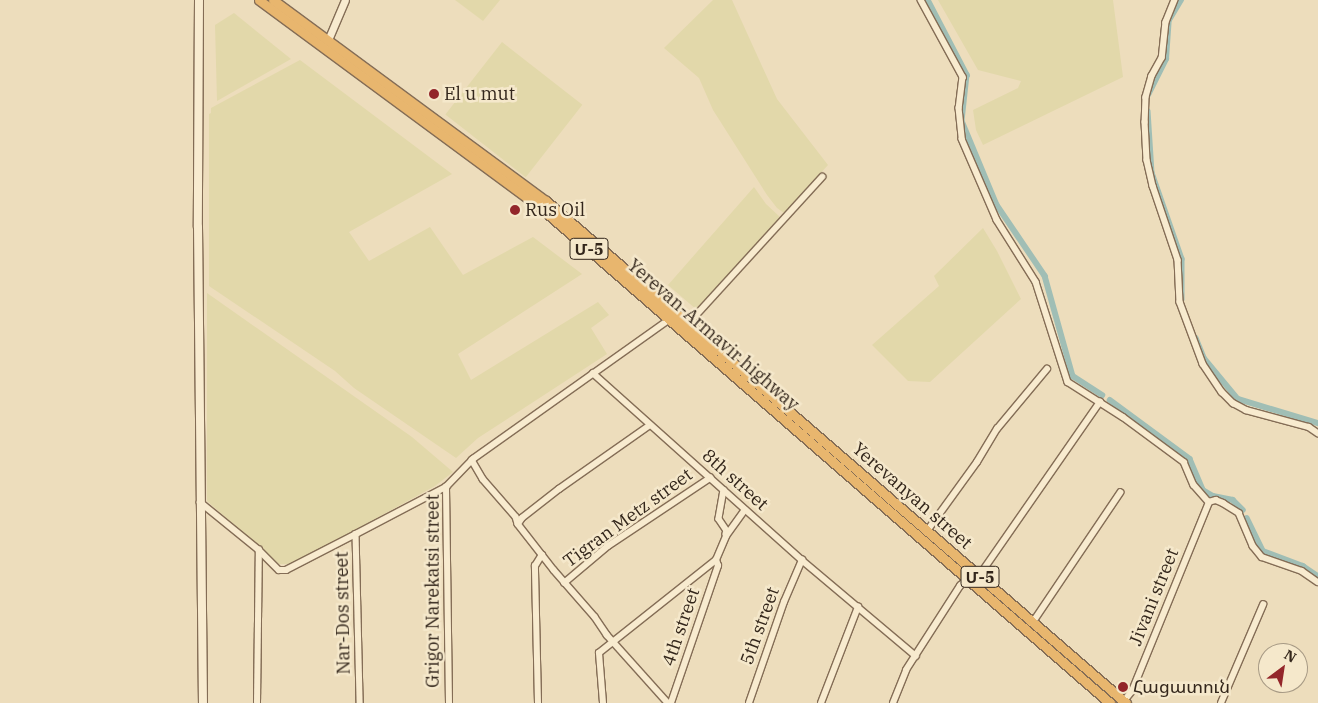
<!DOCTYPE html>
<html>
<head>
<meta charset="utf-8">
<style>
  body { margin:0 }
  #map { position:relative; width:1318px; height:703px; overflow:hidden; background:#edddbc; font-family:"IBM Plex Serif","Noto Sans Armenian",serif }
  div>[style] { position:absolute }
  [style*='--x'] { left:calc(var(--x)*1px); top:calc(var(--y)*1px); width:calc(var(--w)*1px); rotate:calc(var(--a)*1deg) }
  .farmland>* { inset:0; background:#e2d8aa; transform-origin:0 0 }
  .green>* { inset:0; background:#c5ca91 }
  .canal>* { height:5.5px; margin:-2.75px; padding:0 2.75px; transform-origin:2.75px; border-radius:2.75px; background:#a0beb5 }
  .roads { filter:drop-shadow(1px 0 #846d56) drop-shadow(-1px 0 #846d56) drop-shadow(0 1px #846d56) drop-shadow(0 -1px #846d56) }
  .minor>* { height:5.5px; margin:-2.75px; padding:0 2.75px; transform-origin:2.75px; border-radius:2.75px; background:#f8ebcf }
  .tertiary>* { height:7px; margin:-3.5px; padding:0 3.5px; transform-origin:3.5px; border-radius:3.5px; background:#f8ebcf }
  .secondary>* { height:8px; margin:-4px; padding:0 4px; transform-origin:4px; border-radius:4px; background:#f8ebcf }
  .trunk>* { height:9px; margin:-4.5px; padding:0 4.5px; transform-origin:4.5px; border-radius:4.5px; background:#e8b66e }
  .dots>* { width:14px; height:14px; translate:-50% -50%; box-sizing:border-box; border:2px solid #f5e8cb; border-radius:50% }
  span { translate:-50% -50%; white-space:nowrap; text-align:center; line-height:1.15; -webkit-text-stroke:5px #f5e8cb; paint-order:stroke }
  .shield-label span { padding:1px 4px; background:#f5e8cb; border:1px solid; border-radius:4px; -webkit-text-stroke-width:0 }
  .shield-label { font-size:16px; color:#33261b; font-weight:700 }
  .poi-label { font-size:18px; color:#33261b }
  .left { translate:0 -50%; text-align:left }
  .street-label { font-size:18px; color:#33261b }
  .north { position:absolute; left:1258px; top:643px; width:50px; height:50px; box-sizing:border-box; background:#f5e8cb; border:1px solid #a79a85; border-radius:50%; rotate:31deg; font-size:14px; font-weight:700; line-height:20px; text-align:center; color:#33261b }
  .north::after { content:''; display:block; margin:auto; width:18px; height:22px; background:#93262a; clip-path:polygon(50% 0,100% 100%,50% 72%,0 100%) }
</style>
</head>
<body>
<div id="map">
  <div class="farmland">
    <div style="clip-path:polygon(455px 0,500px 0,483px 21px)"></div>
    <div style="clip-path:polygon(713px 0,732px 0,777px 99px,828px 165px,784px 213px,777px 208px,767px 195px,713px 110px,699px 78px,664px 48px)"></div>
    <div style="clip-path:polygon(938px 0,1113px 0,1123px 77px,983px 145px,976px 130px,973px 110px,1018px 88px,1021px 81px,978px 70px)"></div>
    <div style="clip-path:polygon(234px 13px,291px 59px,217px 101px,215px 25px)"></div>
    <div style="left:502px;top:42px;width:102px;height:92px;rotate:38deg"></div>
    <div style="clip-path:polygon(300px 60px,452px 174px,349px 232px,369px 261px,430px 227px,463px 275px,533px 237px,582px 274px,458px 354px,471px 380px,598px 302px,609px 315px,591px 328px,607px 354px,478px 438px,456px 458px,354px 388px,335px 371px,209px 286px,209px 114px,211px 113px,211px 108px)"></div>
    <div style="clip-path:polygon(754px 187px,766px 204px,780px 217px,697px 310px,668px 285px)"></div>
    <div style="clip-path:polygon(983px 228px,997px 251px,1021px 299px,930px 382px,908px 381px,872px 345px,939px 286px,934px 276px)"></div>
    <div style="clip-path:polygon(207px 293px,412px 437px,453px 472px,435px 486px,293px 564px,279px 564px,207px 501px)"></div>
  </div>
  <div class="green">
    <div style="clip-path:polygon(524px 187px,1055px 646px,1053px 649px,707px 347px)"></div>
  </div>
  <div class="canal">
    <div style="--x:928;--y:0;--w:85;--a:62.5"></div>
    <div style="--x:967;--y:75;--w:46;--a:96.2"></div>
    <div style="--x:962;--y:121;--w:91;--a:67.4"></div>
    <div style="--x:997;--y:205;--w:86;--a:55.9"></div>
    <div style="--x:1045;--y:276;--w:104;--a:74.4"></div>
    <div style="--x:1073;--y:376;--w:35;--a:33"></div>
    <div style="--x:1148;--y:95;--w:40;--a:-63.4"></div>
    <div style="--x:1166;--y:59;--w:39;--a:-86"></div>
    <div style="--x:1169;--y:20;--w:23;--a:-59"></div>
    <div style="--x:1148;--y:111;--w:62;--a:86.3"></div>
    <div style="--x:1152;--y:173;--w:91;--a:70.8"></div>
    <div style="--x:1182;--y:259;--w:40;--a:90"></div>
    <div style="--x:1196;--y:338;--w:22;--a:68"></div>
    <div style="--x:1204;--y:358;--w:53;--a:50.3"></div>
    <div style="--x:1238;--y:399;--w:84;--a:16.7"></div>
    <div style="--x:1110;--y:400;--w:99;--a:36.4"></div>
    <div style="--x:1190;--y:459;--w:34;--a:67"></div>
    <div style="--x:1203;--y:490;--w:12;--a:31"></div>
    <div style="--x:1213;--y:496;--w:20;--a:11"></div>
    <div style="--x:1233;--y:500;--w:14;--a:45"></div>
    <div style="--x:1247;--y:518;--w:37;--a:64"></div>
    <div style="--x:1263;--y:551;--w:43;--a:20.6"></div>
    <div style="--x:1303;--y:566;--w:18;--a:34"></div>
  </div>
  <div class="roads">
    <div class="minor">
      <div style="--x:921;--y:0;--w:88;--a:61.4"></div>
      <div style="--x:963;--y:77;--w:31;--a:97"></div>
      <div style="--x:959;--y:108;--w:31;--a:84"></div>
      <div style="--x:962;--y:139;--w:88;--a:66.6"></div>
      <div style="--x:997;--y:220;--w:73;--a:57.8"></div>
      <div style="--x:1036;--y:282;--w:105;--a:72.3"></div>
      <div style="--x:1068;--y:382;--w:65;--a:32.5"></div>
      <div style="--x:1123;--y:417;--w:76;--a:36.4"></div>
      <div style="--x:1184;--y:462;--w:25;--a:67"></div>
      <div style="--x:1194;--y:485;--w:23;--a:49"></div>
      <div style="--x:1175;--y:0;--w:24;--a:112"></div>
      <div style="--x:1166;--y:22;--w:36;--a:96"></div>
      <div style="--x:1162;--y:58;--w:21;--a:119"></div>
      <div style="--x:1152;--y:76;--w:22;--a:106"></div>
      <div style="--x:1146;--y:97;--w:25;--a:92"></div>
      <div style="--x:1145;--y:122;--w:38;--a:87"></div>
      <div style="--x:1147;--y:160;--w:27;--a:77"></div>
      <div style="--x:1153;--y:186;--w:78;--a:71.3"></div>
      <div style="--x:1178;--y:260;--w:42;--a:87.3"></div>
      <div style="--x:1180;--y:302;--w:66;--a:69.6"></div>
      <div style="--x:1203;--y:364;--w:34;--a:56"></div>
      <div style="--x:1222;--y:392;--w:16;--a:45"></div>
      <div style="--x:1233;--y:403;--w:15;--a:28"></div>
      <div style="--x:1246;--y:410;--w:65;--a:15.1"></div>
      <div style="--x:1309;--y:427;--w:11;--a:34"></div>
      <div style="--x:688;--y:324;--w:199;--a:-47.6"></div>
      <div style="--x:593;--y:373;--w:280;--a:41.8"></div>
      <div style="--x:802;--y:560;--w:149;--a:40.1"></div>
      <div style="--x:472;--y:460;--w:22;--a:60"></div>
      <div style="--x:483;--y:479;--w:50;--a:49"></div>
      <div style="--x:516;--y:517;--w:7;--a:74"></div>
      <div style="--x:518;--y:524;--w:58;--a:52"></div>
      <div style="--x:554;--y:570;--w:62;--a:48.9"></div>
      <div style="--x:595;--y:617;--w:22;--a:56"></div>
      <div style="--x:607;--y:635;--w:91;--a:48.1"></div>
      <div style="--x:724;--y:490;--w:29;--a:100"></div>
      <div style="--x:719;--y:519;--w:14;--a:56"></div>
      <div style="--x:727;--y:531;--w:3;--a:108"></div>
      <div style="--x:200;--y:502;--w:76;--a:39.1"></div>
      <div style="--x:259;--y:550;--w:28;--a:45"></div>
      <div style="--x:279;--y:570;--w:7;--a:0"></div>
      <div style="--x:286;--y:570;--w:79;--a:-27.2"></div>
      <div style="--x:356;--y:534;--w:169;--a:88.6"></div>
      <div style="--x:1209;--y:502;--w:7;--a:-16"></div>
      <div style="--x:1216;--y:500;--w:8;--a:23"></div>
      <div style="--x:1223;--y:503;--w:19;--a:32"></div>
      <div style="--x:1239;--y:513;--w:36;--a:67"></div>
      <div style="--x:1253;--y:546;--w:14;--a:51"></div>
      <div style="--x:1262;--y:557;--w:42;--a:19.3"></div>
      <div style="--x:1302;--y:571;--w:19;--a:35"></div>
      <div style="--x:518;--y:524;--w:7;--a:-56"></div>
      <div style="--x:522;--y:518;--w:47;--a:-38.1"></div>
      <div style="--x:559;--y:489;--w:111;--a:-35.1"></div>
      <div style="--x:927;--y:531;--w:85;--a:-54.1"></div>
      <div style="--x:977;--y:462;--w:39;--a:-59"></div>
      <div style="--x:997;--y:429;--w:78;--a:-50.2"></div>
      <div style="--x:356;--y:534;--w:102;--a:-27.6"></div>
      <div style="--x:979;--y:576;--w:212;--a:-55.2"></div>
      <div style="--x:564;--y:583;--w:57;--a:-40.1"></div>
      <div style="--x:608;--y:546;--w:123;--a:-33.7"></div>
      <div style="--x:1033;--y:622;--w:156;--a:-56"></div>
      <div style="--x:1124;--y:701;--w:13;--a:-51"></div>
      <div style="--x:1132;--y:691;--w:204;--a:-67.8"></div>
      <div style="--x:257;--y:703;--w:153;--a:-89.3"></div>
      <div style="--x:449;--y:703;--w:216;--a:-90.8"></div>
      <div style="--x:446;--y:487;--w:39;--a:-46"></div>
      <div style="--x:473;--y:459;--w:242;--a:-35.4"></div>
      <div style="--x:538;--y:703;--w:137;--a:-91.3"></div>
      <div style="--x:535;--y:566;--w:13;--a:-58"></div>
      <div style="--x:603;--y:703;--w:50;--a:-94.6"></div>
      <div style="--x:599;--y:653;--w:149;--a:-38.5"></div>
      <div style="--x:716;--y:560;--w:26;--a:-67"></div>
      <div style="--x:726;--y:536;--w:32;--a:-54"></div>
      <div style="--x:671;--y:703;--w:145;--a:-71.1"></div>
      <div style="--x:718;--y:566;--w:6;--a:-108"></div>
      <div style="--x:749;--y:703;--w:107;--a:-70.9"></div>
      <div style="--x:784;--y:602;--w:46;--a:-66.8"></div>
      <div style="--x:821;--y:703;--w:103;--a:-68.9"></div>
      <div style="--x:893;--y:703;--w:35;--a:-68"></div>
      <div style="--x:906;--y:670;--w:100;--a:-57.3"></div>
      <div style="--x:960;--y:586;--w:11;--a:-45"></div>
      <div style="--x:1221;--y:703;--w:107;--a:-66.8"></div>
    </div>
    <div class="tertiary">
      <div style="--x:328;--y:40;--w:43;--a:-67"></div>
    </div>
    <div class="secondary">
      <div style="--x:199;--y:0;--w:227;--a:90.3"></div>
      <div style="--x:198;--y:227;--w:476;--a:89.4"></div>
    </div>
    <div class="trunk">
      <div style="--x:259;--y:0;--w:349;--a:36.4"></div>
      <div style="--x:540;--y:207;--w:756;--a:41.03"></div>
      <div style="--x:273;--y:0;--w:339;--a:36.4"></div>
      <div style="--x:546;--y:201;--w:767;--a:40.88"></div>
    </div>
  </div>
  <div class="dots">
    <div style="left:434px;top:94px;background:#93262a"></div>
    <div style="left:515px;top:210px;background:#93262a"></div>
    <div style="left:1123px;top:687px;background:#93262a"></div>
  </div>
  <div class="shield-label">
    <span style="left:589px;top:249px">Մ-5</span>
    <span style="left:980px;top:577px">Մ-5</span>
  </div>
  <div class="poi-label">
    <span class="left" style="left:444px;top:94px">El u mut</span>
    <span class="left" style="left:525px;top:210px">Rus Oil</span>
    <span class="left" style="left:1133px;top:687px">Հացատուն</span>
  </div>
  <div class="street-label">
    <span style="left:713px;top:335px;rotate:41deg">Yerevan-Armavir highway</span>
    <span style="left:735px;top:480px;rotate:42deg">8th street</span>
    <span style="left:912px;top:496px;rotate:41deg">Yerevanyan street</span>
    <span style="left:628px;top:518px;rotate:-36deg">Tigran Metz street</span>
    <span style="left:433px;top:591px;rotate:-90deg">Grigor Narekatsi street</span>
    <span style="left:1154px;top:597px;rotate:-68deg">Jivani street</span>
    <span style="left:343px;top:613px;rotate:-91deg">Nar-Dos street</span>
    <span style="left:760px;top:626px;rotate:-70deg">5th street</span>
    <span style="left:681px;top:627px;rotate:-71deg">4th street</span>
  </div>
  <div class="north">N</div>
</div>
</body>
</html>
